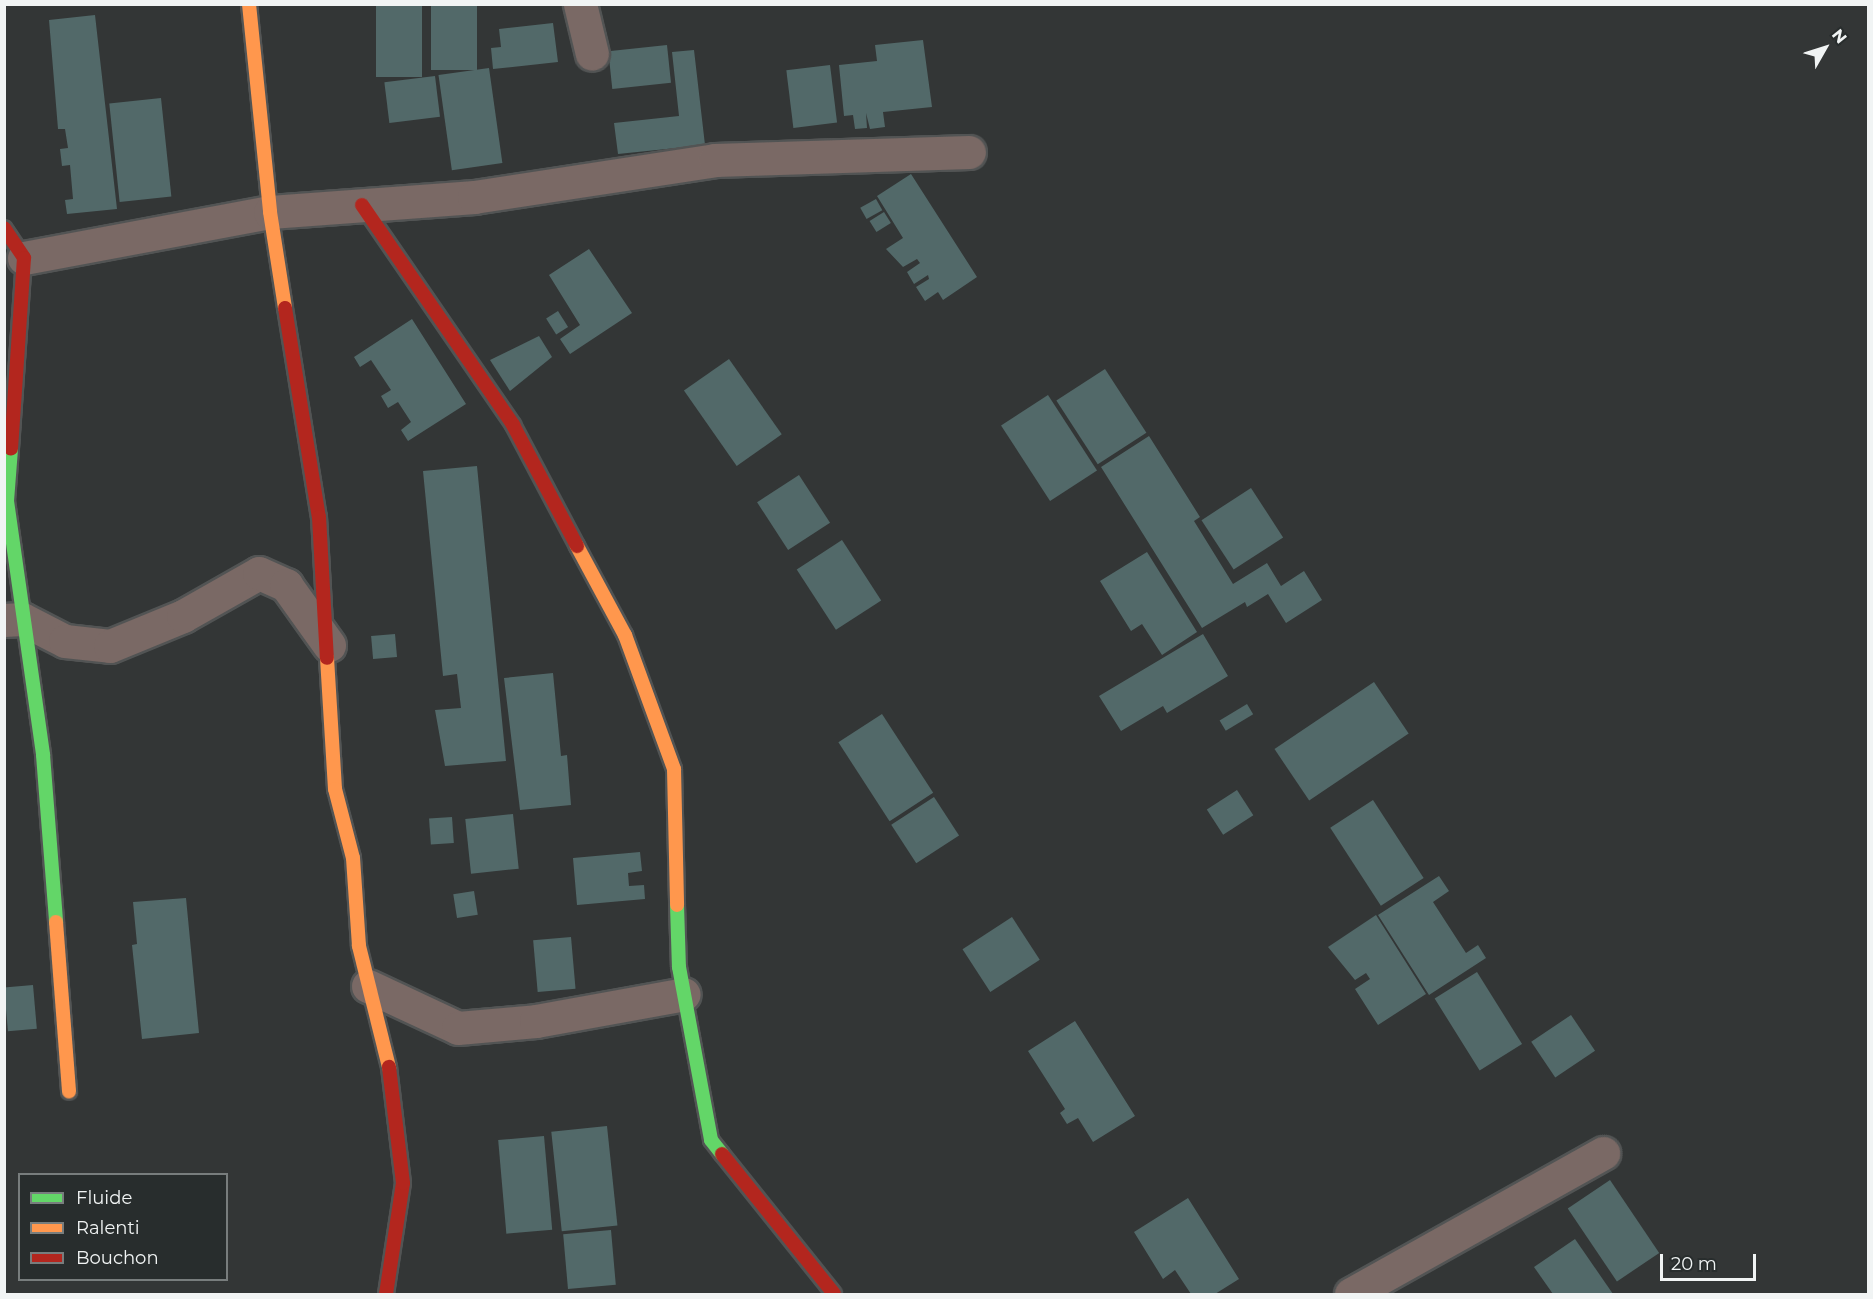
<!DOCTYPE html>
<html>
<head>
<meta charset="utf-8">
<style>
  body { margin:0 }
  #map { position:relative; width:1873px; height:1299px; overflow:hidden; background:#333636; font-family:Montserrat,sans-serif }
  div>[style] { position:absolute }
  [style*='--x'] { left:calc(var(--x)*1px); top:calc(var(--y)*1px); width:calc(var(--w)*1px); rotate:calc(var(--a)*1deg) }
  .building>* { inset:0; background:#526969; transform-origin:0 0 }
  .roads { filter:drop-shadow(2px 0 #525454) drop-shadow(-2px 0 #525454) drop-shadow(0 2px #525454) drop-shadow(0 -2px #525454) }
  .street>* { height:33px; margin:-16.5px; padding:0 16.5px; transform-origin:16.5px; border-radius:16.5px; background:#7a6965 }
  .fast>* { height:14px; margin:-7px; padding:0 7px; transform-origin:7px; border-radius:7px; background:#63d668 }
  .slow>* { height:14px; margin:-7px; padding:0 7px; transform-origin:7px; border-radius:7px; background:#ff974d }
  .jam>* { height:14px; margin:-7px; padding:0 7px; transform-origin:7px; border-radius:7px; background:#b3261e }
  span { translate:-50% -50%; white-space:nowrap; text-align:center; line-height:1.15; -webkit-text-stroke:6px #282d2d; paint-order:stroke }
  .frame { position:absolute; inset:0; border:6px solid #f1f4f4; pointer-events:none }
  .legend { position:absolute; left:18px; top:1173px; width:210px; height:108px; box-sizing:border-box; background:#282d2d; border:2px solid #787d7d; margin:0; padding:8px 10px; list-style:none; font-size:18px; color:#f1f4f4 }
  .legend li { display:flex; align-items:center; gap:12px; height:30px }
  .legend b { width:30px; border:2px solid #787d7d }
  .north { position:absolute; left:1795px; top:18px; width:60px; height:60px; -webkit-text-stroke:4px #282d2d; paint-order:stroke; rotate:51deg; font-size:16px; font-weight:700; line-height:24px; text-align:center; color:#f1f4f4 }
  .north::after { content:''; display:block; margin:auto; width:21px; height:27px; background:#f1f4f4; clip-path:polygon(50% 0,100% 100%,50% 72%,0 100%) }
  .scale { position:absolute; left:1660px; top:1254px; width:96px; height:27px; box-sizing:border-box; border:3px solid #f1f4f4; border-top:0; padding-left:8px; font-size:18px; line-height:21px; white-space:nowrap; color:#f1f4f4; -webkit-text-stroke:4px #282d2d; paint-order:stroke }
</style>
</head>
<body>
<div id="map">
  <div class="building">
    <div style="left:376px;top:4px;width:46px;height:73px"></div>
    <div style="left:431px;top:4px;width:46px;height:66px"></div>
    <div style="clip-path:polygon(95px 15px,117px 209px,67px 214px,65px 200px,73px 199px,70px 165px,62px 166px,60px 149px,68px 148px,65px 129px,58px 129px,49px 20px)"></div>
    <div style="clip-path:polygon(553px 23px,558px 62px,493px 69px,491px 48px,501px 47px,499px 29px)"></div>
    <div style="clip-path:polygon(923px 40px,932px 107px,883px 112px,885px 127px,870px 129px,866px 113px,867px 128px,855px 129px,853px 115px,844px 116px,839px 65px,877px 61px,875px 45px)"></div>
    <div style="left:667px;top:45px;width:38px;height:59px;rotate:84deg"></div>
    <div style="clip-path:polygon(694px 50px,705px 145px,618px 154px,614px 123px,679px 116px,672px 52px)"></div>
    <div style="left:830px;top:65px;width:58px;height:44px;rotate:83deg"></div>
    <div style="left:489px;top:68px;width:96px;height:51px;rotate:82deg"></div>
    <div style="left:435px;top:76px;width:41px;height:51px;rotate:83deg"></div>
    <div style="left:161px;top:98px;width:99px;height:52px;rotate:84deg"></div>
    <div style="clip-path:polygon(911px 174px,977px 277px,943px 300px,938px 292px,925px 301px,916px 287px,929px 279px,928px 275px,914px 284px,907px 272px,920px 263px,917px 259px,903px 267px,886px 249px,903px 238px,877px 196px)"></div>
    <div style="left:876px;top:199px;width:13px;height:18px;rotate:61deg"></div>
    <div style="left:884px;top:212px;width:13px;height:17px;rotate:58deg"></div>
    <div style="clip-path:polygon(589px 249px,632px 313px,570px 354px,560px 339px,580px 325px,549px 275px)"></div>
    <div style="left:558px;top:311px;width:19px;height:14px;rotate:58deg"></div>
    <div style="clip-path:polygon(412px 319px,466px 404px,408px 441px,401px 430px,411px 422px,398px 402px,388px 408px,381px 396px,391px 390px,371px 360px,360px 367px,354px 357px)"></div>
    <div style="clip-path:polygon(539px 336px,552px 357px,510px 391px,490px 360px)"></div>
    <div style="left:729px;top:359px;width:92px;height:55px;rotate:55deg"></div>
    <div style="left:1105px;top:369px;width:76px;height:58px;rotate:57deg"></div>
    <div style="left:1048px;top:395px;width:90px;height:56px;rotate:57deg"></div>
    <div style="clip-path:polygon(1149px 436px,1200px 517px,1194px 521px,1233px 584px,1267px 563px,1281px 586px,1304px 571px,1322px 600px,1286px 623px,1268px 594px,1247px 607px,1245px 602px,1202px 628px,1101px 467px)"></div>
    <div style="clip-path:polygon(477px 466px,506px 761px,445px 766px,435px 710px,461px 708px,457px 674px,443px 676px,423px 471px)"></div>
    <div style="left:799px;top:475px;width:57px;height:50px;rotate:57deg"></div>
    <div style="left:1251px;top:488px;width:59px;height:59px;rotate:57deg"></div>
    <div style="left:842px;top:540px;width:72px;height:54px;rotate:57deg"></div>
    <div style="clip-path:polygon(1147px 552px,1197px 632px,1162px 655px,1142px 624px,1131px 631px,1100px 581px)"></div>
    <div style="left:395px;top:634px;width:23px;height:24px;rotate:85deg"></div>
    <div style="clip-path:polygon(1203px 634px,1228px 676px,1167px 713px,1163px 706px,1121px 731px,1099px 696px)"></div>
    <div style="clip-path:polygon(553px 673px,561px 756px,567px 755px,571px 805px,520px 810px,504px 678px)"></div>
    <div style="left:1374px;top:682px;width:62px;height:120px;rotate:56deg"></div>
    <div style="left:1247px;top:704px;width:12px;height:32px;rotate:59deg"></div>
    <div style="left:882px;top:714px;width:94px;height:52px;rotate:57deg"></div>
    <div style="left:1237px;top:790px;width:30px;height:36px;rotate:57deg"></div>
    <div style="left:934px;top:797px;width:46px;height:51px;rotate:57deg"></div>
    <div style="left:1373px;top:800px;width:93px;height:51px;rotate:57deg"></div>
    <div style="left:513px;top:814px;width:55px;height:48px;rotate:84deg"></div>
    <div style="left:452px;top:817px;width:26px;height:23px;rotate:86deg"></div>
    <div style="clip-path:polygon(640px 852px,642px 871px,628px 873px,629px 886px,644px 885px,645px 899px,577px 905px,573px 858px)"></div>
    <div style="clip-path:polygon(1439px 876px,1449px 891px,1433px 902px,1466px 953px,1478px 945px,1486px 958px,1429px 995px,1378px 915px)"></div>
    <div style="left:474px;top:891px;width:24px;height:21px;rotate:81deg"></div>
    <div style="clip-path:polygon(186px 898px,199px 1033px,142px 1039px,132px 945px,137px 944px,133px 902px)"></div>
    <div style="clip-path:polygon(1376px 915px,1426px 994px,1378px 1025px,1355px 989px,1370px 979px,1366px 973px,1355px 980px,1328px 947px)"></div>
    <div style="left:1012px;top:917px;width:51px;height:59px;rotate:57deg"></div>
    <div style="left:571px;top:937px;width:52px;height:38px;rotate:85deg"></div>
    <div style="left:1477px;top:972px;width:85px;height:50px;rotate:58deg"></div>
    <div style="left:33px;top:985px;width:44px;height:29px;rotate:85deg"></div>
    <div style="left:1571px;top:1015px;width:43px;height:48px;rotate:56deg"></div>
    <div style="clip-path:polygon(1075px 1021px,1135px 1116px,1093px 1142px,1078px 1118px,1067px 1124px,1060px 1113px,1065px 1109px,1028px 1051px)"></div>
    <div style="left:607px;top:1126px;width:100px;height:56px;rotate:84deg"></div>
    <div style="left:544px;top:1136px;width:94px;height:46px;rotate:85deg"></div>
    <div style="left:1610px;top:1180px;width:88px;height:51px;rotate:56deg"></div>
    <div style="clip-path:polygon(1188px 1198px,1239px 1279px,1215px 1294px,1191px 1294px,1175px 1270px,1163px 1279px,1134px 1232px)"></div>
    <div style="left:611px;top:1230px;width:55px;height:48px;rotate:85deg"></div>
    <div style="clip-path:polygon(1575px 1239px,1613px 1294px,1553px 1294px,1534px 1267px)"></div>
  </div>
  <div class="roads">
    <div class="street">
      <div style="--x:580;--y:4;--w:51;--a:76.5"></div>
      <div style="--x:24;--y:258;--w:250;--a:-10.6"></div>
      <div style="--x:270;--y:212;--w:205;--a:-4.2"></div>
      <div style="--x:474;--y:197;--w:244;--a:-8.7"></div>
      <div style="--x:715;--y:160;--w:254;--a:-1.8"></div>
      <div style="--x:4;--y:620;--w:18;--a:-3"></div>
      <div style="--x:22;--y:619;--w:48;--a:27.1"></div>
      <div style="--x:65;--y:641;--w:45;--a:6.3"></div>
      <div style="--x:110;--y:646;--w:79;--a:-22.3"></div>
      <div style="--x:183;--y:616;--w:87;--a:-29.5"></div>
      <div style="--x:259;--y:573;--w:30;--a:24"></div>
      <div style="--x:286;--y:585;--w:74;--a:54.4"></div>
      <div style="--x:368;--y:986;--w:99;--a:25"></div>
      <div style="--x:458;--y:1028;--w:78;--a:-5.1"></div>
      <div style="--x:536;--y:1021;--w:150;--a:-10.3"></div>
      <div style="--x:1351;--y:1294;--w:289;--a:-29.2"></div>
    </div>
    <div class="fast">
      <div style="--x:11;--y:449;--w:52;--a:94.4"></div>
      <div style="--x:7;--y:501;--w:257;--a:81.9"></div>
      <div style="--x:43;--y:755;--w:168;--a:85.5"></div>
      <div style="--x:677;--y:905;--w:62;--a:88.2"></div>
      <div style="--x:679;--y:967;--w:176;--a:79.5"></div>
      <div style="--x:711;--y:1140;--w:18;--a:52"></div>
    </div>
    <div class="slow">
      <div style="--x:249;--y:4;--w:209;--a:84.2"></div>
      <div style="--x:270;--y:212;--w:97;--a:81.1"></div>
      <div style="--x:577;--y:546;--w:101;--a:61.7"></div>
      <div style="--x:625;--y:635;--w:143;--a:69.9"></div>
      <div style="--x:674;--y:769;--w:136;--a:88.7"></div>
      <div style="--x:327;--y:658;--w:131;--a:86.5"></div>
      <div style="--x:335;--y:789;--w:71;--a:75.4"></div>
      <div style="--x:353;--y:858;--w:88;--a:86.1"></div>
      <div style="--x:359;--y:946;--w:125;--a:76.1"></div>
      <div style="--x:56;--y:922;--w:170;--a:85.6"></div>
    </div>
    <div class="jam">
      <div style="--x:362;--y:205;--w:267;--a:55.5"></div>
      <div style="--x:513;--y:425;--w:137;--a:62.1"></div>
      <div style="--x:4;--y:228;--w:36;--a:56"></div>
      <div style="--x:24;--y:258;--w:191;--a:93.9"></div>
      <div style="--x:285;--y:308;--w:212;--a:80.8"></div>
      <div style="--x:319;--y:517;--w:141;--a:86.8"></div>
      <div style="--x:722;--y:1154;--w:179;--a:51.3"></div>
      <div style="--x:386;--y:1294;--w:112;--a:-81.3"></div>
      <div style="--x:403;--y:1183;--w:117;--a:-96.9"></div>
    </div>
  </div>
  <div class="frame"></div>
  <ul class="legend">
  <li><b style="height:8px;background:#63d668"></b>Fluide</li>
  <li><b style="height:8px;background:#ff974d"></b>Ralenti</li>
  <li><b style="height:8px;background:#b3261e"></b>Bouchon</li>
  </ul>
  <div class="north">N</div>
  <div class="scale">20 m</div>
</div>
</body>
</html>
